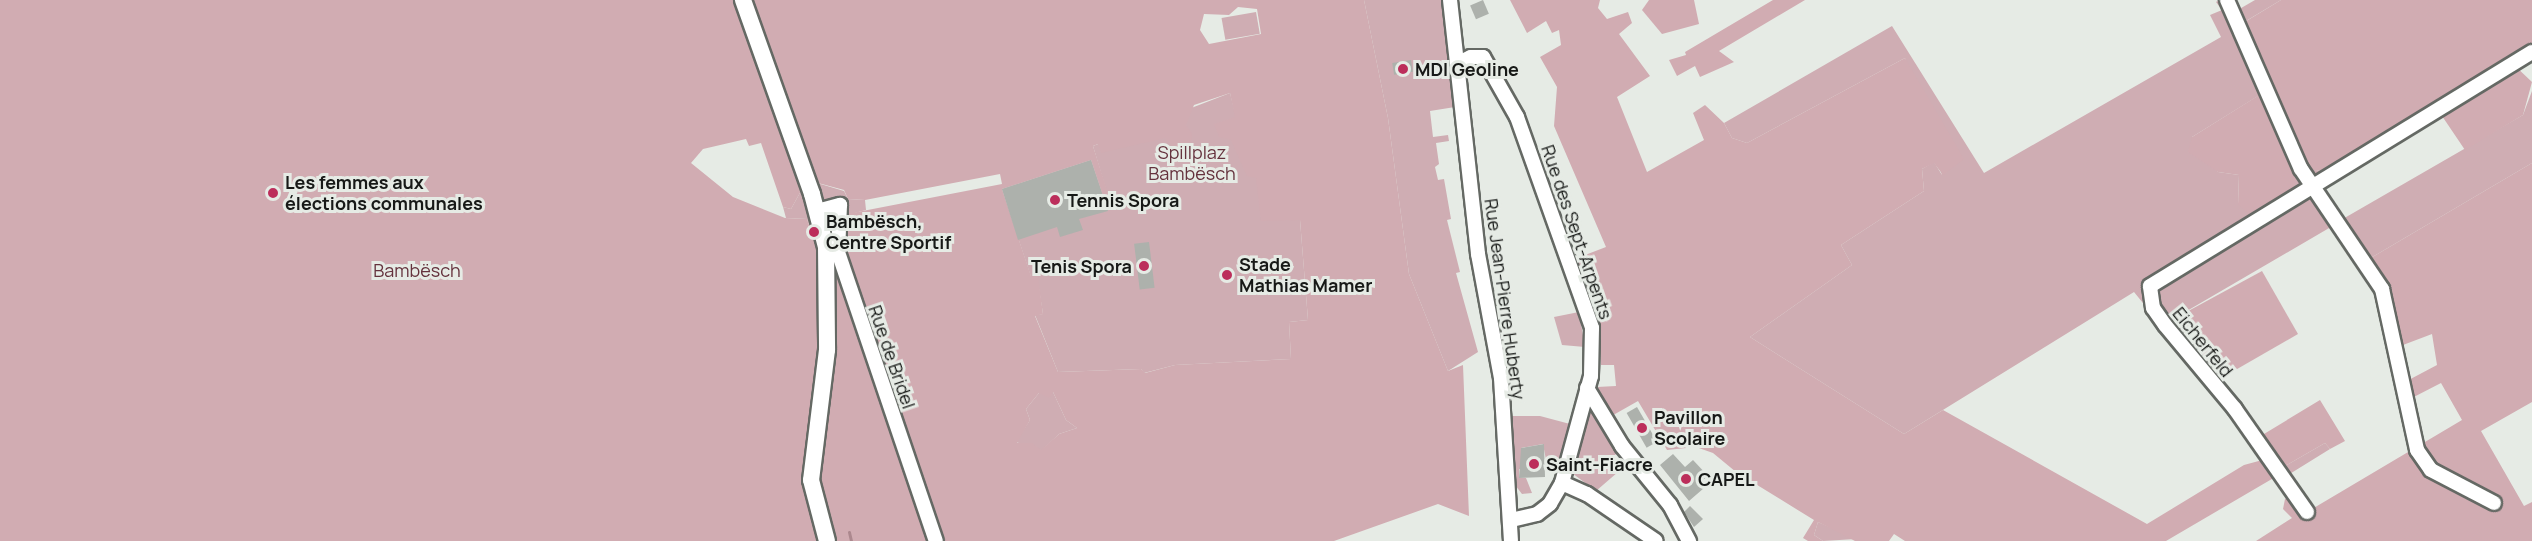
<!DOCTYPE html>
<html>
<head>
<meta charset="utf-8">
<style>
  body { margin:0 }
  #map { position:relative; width:2532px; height:541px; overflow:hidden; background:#e6ebe5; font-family:Manrope,sans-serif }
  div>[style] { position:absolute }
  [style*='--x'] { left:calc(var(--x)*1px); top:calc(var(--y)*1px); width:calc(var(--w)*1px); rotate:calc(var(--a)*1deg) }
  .green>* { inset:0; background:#cfadb3; transform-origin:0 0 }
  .forest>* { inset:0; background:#d1acb2 }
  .stream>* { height:3px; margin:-1.5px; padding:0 1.5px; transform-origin:1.5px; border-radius:1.5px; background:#ac888e }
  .building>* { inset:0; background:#adb1ac; transform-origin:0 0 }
  .roads { filter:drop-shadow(2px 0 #656964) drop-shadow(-2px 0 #656964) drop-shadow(0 2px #656964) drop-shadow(0 -2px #656964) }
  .minor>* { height:14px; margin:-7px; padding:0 7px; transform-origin:7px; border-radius:7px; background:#fff }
  .major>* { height:16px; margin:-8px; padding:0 8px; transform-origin:8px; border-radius:8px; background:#fff }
  .dots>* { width:16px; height:16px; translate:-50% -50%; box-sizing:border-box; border:3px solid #e6ebe5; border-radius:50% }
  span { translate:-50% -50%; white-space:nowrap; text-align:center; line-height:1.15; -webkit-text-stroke:6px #e6ebe5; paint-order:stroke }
  .poi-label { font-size:18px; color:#171917; font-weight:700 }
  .left { translate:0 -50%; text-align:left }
  .right { translate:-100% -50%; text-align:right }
  .park-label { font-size:18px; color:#65323d }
  .street-label { font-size:18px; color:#171917 }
</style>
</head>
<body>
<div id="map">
  <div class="green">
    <div style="clip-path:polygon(1364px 0,1444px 0,1455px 107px,1430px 111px,1433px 137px,1448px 135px,1449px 141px,1436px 143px,1439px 164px,1435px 167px,1438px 180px,1444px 179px,1451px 219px,1447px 220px,1460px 272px,1456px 273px,1478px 352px,1448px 371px,1409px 274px,1388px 118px)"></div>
    <div style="clip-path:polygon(2219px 0,2232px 0,2236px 11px,2255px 0,2281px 0,2236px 27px,2266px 91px,2192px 137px,2218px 172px,2239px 175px,2238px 204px,2301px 169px,2327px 171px,2318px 187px,2341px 220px,2523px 115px,2532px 91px,2532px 163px,2369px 259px,2379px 290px,2336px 224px,2168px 322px,2280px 469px,2325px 443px,2330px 449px,2283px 478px,2307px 512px,2299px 513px,2302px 511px,2230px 410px,2134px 292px,1904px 434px,1750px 337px,1852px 265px,1841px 245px,1924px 191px,1922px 169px,1934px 162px,1942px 175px,1905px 58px,1747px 143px,1732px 138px,1724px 123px,1892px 26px,1984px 173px,2221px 37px,2210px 15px,2222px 10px,2216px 2px)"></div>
    <div style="left:1256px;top:12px;width:22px;height:35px;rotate:80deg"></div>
    <div style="clip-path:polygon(1230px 93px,1236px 117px,1300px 220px,1308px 320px,1289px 322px,1291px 359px,1175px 365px,1144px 373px,1141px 369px,1058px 372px,1035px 315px,1043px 314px,1037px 276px,1031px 277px,1002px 189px,1091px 160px,1108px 210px,1112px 209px,1093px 146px)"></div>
    <div style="clip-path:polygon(807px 180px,844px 191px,848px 199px,865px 200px,866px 210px,847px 215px,842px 241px,845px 273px,827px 280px,807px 219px,786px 218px,783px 207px,791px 209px)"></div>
    <div style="clip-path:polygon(1579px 312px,1585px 347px,1562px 345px,1554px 317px)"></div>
    <div style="clip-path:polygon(1053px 392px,1066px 420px,1077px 428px,1059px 434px,1041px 451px,1016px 442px,1030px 420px,1026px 409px,1039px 393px)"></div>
    <div style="clip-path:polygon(1590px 407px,1622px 451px,1609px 458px,1618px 472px,1596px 491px,1572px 473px)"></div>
    <div style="clip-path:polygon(1510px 416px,1540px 416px,1570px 424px,1557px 473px,1548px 470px,1543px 444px,1521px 448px,1524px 469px,1519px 469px,1519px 478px,1526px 478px,1532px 493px,1522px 494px,1515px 485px)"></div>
    <div style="clip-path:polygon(1818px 522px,1856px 539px,1823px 541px,1814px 535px)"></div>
  </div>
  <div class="forest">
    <div style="clip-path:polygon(evenodd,0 0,1364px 0,1388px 118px,1409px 274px,1448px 371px,1463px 365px,1469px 516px,1438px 504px,1334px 541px,0 541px,0 0,1238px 7px,1257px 9px,1261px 34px,1209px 44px,1200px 30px,1204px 14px,1229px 15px,1238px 7px,0 0,1230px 93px,1235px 117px,1214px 124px,1219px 137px,1231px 140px,1247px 176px,1256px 178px,1261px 221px,1300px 220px,1308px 320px,1289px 322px,1291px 359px,1175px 365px,1145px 373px,1141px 369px,1058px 372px,1035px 316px,1043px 314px,1038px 276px,1031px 276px,1002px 189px,1091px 160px,1108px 211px,1113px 209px,1093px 146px,1098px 144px,1101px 153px,1165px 138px,1175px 148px,1191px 147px,1192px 134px,1186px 125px,1194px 105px,1230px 93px,0 0,746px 139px,749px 146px,761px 143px,783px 207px,791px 209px,807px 180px,844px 190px,848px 199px,865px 200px,1000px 174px,1002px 184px,847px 214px,842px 241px,845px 273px,827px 280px,807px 219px,785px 218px,733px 197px,691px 163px,703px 149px,746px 139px,0 0,1053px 392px,1066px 420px,1077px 428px,1059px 434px,1041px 450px,1032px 443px,1017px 443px,1030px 420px,1026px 409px,1039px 393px,1049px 398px,1053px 392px)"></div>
    <div style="clip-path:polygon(1510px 0,1600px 0,1598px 8px,1607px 19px,1628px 12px,1632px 23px,1619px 34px,1650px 76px,1617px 97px,1647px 172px,1704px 140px,1693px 113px,1705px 105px,1724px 123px,1732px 138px,1747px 143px,1905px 58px,1964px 159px,1943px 175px,1934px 163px,1922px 169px,1924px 191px,1841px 245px,1852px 265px,1750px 337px,1904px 434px,1943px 410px,2147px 524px,2244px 465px,2266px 459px,2277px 476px,2166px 541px,1905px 541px,1894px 534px,1889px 541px,1855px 541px,1818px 522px,1814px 535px,1823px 541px,1808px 541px,1803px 538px,1814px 520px,1736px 472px,1713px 453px,1696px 447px,1667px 450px,1638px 401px,1608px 418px,1596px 392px,1597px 387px,1616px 386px,1614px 365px,1601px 365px,1599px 318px,1572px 260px,1606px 247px,1554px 126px,1557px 87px,1540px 57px,1561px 45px,1559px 30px,1552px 33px,1546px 21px,1527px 33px)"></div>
    <div style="clip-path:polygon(1649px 0,1694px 0,1699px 24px,1662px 34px,1642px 10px)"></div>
    <div style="clip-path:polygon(1773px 0,1805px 0,1719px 51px,1734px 62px,1700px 77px,1695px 66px,1677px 76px,1669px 60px,1686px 55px,1685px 52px)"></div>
    <div style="clip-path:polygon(2281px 0,2532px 0,2532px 52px,2513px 64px,2532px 82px,2523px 115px,2465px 150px,2440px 113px,2327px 171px,2301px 169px,2291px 191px,2250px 215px,2238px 204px,2239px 175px,2218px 172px,2188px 152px,2192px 137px,2272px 87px,2243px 23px)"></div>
    <div style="clip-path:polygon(2532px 163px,2532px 402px,2481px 431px,2524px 506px,2532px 502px,2532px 541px,2256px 541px,2292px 518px,2283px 509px,2285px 499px,2292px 496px,2299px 513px,2307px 512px,2462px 420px,2441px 383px,2406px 401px,2403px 383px,2437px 365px,2432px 334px,2403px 345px,2408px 371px,2402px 374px,2369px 259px)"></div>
    <div style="clip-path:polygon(2262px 271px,2298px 334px,2218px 380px,2168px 322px)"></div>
    <div style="clip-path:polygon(2320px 400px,2345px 441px,2330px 449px,2325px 443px,2280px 469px,2259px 437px)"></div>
  </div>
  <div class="stream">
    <div style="--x:849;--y:532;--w:9;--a:77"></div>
  </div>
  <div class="building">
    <div style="left:1483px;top:0;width:15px;height:14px;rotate:67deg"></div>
    <div style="left:1411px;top:60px;width:12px;height:19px;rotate:81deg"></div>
    <div style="clip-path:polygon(1091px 160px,1108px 211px,1079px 219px,1083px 230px,1060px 237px,1057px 227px,1018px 240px,1002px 189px)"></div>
    <div style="left:1149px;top:242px;width:46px;height:15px;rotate:83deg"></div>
    <div style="left:1637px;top:407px;width:40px;height:12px;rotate:60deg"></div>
    <div style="clip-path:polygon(1544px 444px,1545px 477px,1519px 478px,1521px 448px)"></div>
    <div style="clip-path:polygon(1673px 454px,1685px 467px,1693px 460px,1708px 476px,1699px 483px,1704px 488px,1689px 501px,1660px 465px)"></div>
    <div style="clip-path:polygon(1690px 506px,1703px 519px,1694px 527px,1684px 512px)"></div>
  </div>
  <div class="roads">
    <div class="minor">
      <div style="--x:1450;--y:0;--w:256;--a:83.7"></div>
      <div style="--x:1478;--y:254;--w:126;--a:79.5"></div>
      <div style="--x:1501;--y:378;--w:163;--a:86.5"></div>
      <div style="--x:2227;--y:0;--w:184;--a:66.4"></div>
      <div style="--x:2301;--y:169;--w:145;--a:56"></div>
      <div style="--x:2382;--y:289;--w:165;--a:77.7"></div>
      <div style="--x:2417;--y:450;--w:24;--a:55"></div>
      <div style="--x:2431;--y:470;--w:71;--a:27.6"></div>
      <div style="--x:1459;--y:63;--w:13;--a:-27"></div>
      <div style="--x:1471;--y:57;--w:12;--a:0"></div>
      <div style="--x:1483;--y:57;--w:69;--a:60.5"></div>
      <div style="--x:1517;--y:117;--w:224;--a:70.4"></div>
      <div style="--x:1592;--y:328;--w:48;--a:91.2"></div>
      <div style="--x:1591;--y:376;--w:111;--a:105.2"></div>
      <div style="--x:1562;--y:483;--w:24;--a:120"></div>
      <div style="--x:1550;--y:504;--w:16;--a:142"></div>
      <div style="--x:1537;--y:514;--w:27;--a:167"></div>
      <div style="--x:817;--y:211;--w:24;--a:-15"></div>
      <div style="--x:840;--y:205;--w:47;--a:92.4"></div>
      <div style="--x:838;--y:252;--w:305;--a:71.3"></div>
      <div style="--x:1587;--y:388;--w:68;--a:58.9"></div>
      <div style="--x:1622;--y:446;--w:76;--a:50.9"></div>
      <div style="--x:1670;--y:505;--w:41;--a:62.2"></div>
      <div style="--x:1562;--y:483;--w:27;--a:24"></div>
      <div style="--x:1587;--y:494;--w:83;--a:34.3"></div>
      <div style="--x:2307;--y:512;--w:126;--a:-125"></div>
      <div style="--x:2235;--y:409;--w:109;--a:-129.8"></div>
      <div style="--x:2165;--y:325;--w:21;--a:-125"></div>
      <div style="--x:2153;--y:308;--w:22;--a:-98"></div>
      <div style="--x:2150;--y:286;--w:448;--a:-31.5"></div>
    </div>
    <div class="major">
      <div style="--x:743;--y:0;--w:206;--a:70.4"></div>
      <div style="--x:812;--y:194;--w:55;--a:75.2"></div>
      <div style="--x:826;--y:247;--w:103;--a:89.4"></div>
      <div style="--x:827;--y:350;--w:131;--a:97"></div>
      <div style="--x:811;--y:480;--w:63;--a:75.3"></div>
    </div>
  </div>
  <div class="dots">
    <div style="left:1403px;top:69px;background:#bc2e5b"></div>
    <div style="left:273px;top:193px;background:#bc2e5b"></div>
    <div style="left:1055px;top:200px;background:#bc2e5b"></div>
    <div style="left:814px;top:232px;background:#bc2e5b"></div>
    <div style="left:1144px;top:266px;background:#bc2e5b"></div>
    <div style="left:1227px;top:275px;background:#bc2e5b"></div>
    <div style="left:1642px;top:428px;background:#bc2e5b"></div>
    <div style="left:1534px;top:464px;background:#bc2e5b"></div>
    <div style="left:1686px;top:479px;background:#bc2e5b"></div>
  </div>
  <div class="poi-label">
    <span class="left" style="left:1415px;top:69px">MDI Geoline</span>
    <span class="left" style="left:285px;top:193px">Les femmes aux<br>élections communales</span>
    <span class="left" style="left:1067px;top:200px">Tennis Spora</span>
    <span class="left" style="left:826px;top:232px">Bambësch,<br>Centre Sportif</span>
    <span class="left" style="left:1239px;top:275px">Stade<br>Mathias Mamer</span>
    <span class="right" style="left:1132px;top:266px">Tenis Spora</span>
    <span class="left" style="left:1654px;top:428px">Pavillon<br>Scolaire</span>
    <span class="left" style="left:1546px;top:464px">Saint-Fiacre</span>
    <span class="left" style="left:1698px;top:479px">CAPEL</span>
  </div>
  <div class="park-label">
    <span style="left:1192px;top:163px">Spillplaz<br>Bambësch</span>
    <span style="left:417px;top:270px">Bambësch</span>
  </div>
  <div class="street-label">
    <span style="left:1577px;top:232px;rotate:71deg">Rue des Sept-Arpents</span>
    <span style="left:1505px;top:299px;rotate:82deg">Rue Jean-Pierre Huberty</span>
    <span style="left:2203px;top:342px;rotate:51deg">Eicherfeld</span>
    <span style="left:892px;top:357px;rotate:71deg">Rue de Bridel</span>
  </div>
</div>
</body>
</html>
